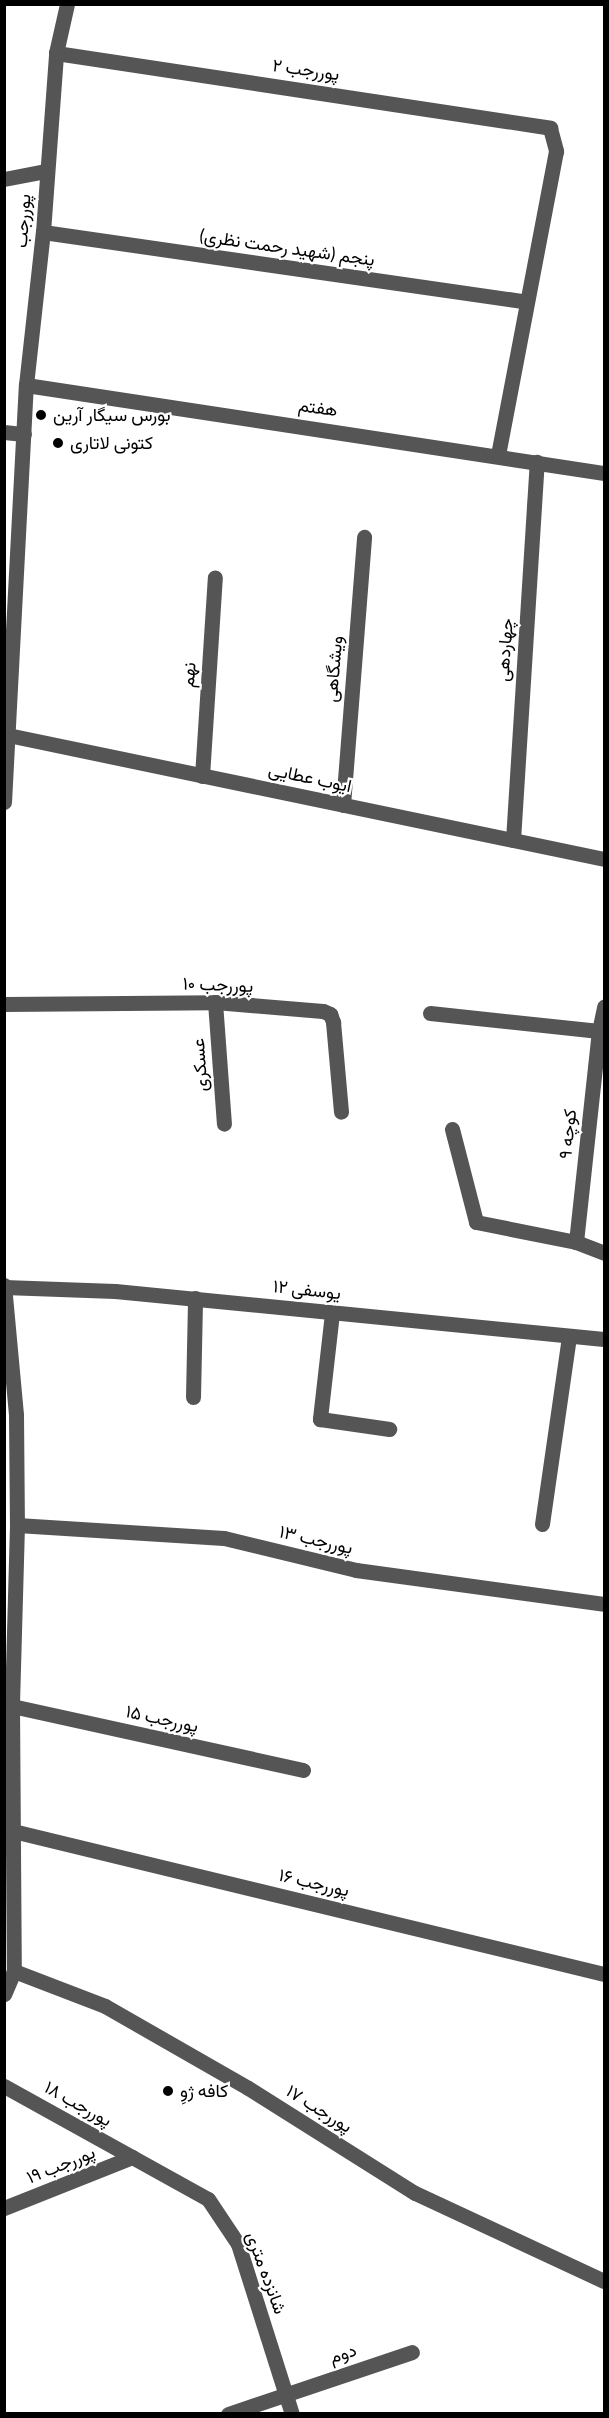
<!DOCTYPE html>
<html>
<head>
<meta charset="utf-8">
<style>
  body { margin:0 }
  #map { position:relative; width:609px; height:2418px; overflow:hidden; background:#fff; font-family:"Titillium Web",Vazirmatn,sans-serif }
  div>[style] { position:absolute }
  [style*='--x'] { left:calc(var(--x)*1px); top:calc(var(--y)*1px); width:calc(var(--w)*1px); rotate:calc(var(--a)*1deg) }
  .minor>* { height:15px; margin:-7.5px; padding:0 7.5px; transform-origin:7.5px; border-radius:7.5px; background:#555 }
  .dots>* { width:16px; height:16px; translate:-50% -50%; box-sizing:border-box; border:3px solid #fff; border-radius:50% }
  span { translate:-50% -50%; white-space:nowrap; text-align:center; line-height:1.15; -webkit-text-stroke:4.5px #fff; paint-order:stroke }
  .street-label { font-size:18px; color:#000 }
  .poi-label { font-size:18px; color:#000 }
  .left { translate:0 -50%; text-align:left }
  .frame { position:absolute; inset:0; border:6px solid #000; pointer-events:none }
</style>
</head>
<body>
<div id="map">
  <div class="minor">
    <div style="--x:56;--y:53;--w:500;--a:8.6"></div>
    <div style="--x:550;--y:128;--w:24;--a:75"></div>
    <div style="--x:556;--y:151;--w:310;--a:100.8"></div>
    <div style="--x:4;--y:179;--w:43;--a:-10.8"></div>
    <div style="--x:43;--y:232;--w:488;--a:8.2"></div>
    <div style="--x:26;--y:385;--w:585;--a:8.66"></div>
    <div style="--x:4;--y:432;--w:20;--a:6"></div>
    <div style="--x:8;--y:735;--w:609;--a:11.75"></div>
    <div style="--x:202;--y:776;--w:199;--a:-86.3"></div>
    <div style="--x:4;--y:802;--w:418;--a:-87"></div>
    <div style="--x:26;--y:385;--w:154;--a:-83.7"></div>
    <div style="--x:43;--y:232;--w:179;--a:-85.8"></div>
    <div style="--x:56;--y:53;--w:50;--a:-77.3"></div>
    <div style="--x:343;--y:805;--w:269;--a:-85.5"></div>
    <div style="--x:513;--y:840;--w:379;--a:-86.4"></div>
    <div style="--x:215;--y:1002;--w:122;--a:85.8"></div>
    <div style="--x:4;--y:1004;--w:211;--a:-0.5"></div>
    <div style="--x:215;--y:1002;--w:108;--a:4.8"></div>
    <div style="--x:323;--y:1011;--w:8;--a:23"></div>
    <div style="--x:330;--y:1014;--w:9;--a:69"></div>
    <div style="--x:333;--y:1022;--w:90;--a:84.9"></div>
    <div style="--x:430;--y:1013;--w:170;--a:6.1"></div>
    <div style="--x:599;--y:1031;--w:25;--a:-78"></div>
    <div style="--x:452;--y:1129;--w:96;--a:75.5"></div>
    <div style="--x:476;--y:1222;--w:102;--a:11.3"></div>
    <div style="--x:576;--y:1242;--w:30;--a:21"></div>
    <div style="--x:576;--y:1242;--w:212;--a:-83.8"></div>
    <div style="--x:4;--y:1285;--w:131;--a:84.7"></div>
    <div style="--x:16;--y:1415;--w:110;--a:89.5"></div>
    <div style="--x:17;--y:1525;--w:181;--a:91.6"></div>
    <div style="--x:12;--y:1706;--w:265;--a:89.6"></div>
    <div style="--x:14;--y:1971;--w:25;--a:113"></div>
    <div style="--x:4;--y:1287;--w:111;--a:2.1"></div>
    <div style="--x:115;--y:1291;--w:491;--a:5.6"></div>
    <div style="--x:332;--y:1313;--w:107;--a:96.5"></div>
    <div style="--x:320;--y:1419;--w:70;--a:8.2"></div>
    <div style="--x:193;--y:1397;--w:99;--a:-88.8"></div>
    <div style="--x:542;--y:1524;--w:190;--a:-81.8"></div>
    <div style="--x:17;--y:1525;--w:207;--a:3.6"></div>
    <div style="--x:224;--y:1538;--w:136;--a:13.6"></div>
    <div style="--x:356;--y:1570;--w:250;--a:7.8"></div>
    <div style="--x:12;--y:1706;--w:298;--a:12.4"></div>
    <div style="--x:13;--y:1831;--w:608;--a:13.6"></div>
    <div style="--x:14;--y:1971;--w:97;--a:21"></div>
    <div style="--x:105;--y:2006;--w:165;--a:29.8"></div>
    <div style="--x:248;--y:2088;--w:197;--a:32.2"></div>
    <div style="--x:415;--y:2193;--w:208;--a:25"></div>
    <div style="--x:4;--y:2086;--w:233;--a:29"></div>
    <div style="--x:208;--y:2199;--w:54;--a:56.3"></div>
    <div style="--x:238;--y:2244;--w:178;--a:72.4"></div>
    <div style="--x:4;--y:2208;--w:138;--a:-21.7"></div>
    <div style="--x:228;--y:2414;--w:194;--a:-18.6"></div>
  </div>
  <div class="dots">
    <div style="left:41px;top:415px;background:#000"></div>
    <div style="left:58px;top:443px;background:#000"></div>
    <div style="left:168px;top:2091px;background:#000"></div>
  </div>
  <div class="street-label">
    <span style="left:306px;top:70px;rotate:8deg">پوررجب ۲</span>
    <span style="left:23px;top:221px;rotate:-86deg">پوررجب</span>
    <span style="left:287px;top:248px;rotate:8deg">پنجم (شهید رحمت نظری)</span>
    <span style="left:318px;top:408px;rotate:8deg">هفتم</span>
    <span style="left:505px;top:650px;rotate:-86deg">چهاردهی</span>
    <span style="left:334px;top:669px;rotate:-85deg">ویشگاهی</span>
    <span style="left:189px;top:675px;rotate:-86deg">نهم</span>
    <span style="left:310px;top:778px;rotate:12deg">ایوب عطایی</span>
    <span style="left:218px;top:985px;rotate:2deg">پوررجب ۱۰</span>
    <span style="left:200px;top:1065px;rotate:-94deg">عسکری</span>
    <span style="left:568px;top:1134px;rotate:-84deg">کوچه ۹</span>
    <span style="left:307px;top:1290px;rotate:6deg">یوسفی ۱۲</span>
    <span style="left:316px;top:1540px;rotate:13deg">پوررجب ۱۳</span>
    <span style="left:162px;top:1719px;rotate:12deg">پوررجب ۱۵</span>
    <span style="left:314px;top:1883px;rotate:13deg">پوررجب ۱۶</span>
    <span style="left:78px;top:2104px;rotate:29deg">پوررجب ۱۸</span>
    <span style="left:319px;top:2109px;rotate:32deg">پوررجب ۱۷</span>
    <span style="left:61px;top:2165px;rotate:-22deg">پوررجب ۱۹</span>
    <span style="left:266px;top:2273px;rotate:70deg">شانزده متری</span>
    <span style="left:343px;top:2354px;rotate:-18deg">دوم</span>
  </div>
  <div class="poi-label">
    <span class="left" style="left:53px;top:415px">بورس سیگار آرین</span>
    <span class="left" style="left:70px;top:443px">کتونی لاتاری</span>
    <span class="left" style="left:180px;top:2091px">کافه ژوِ</span>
  </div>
  <div class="frame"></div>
</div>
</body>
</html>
